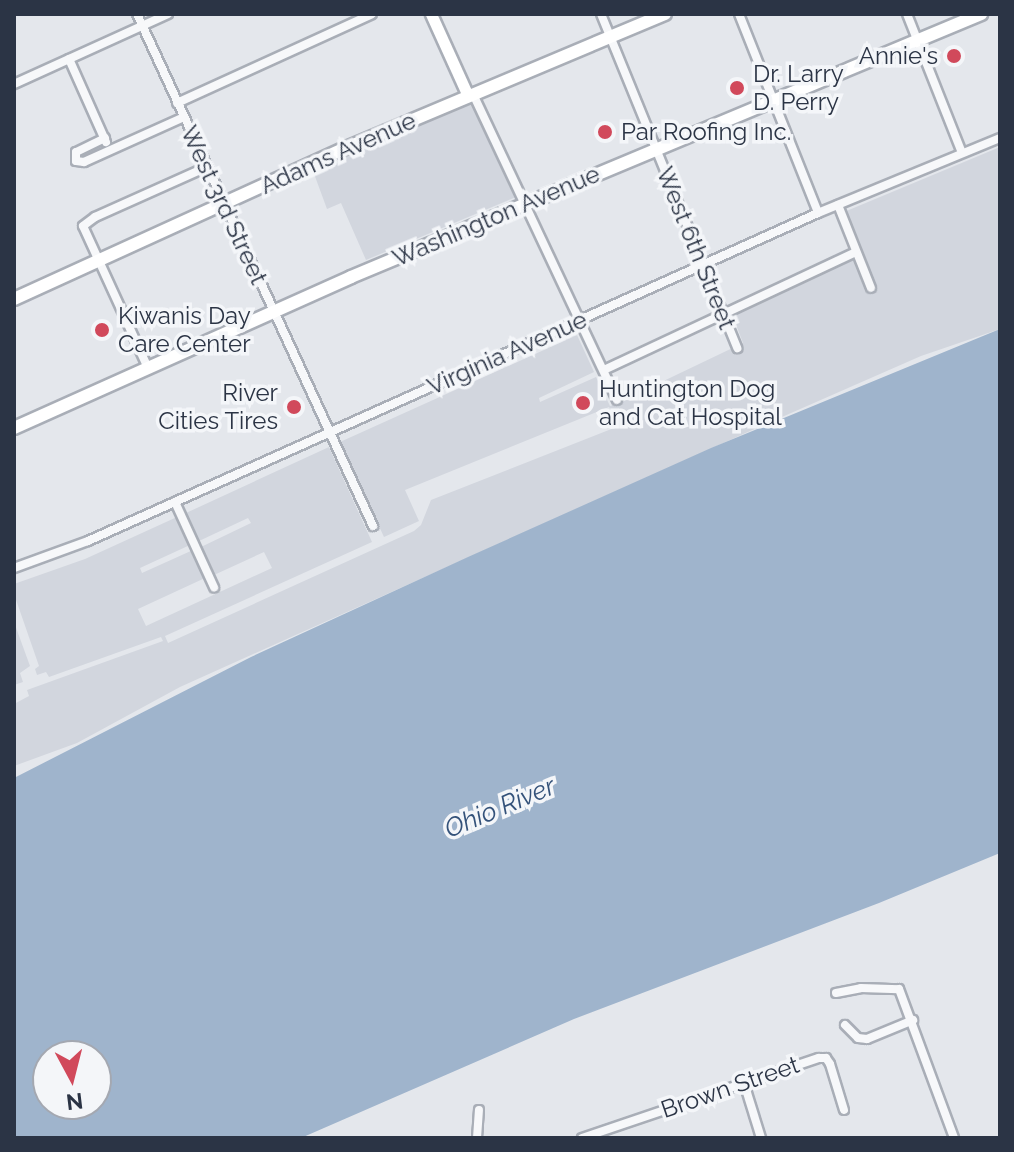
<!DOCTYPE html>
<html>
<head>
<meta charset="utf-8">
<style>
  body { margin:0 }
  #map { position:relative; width:1014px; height:1152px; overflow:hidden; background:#e4e7ec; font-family:Raleway,sans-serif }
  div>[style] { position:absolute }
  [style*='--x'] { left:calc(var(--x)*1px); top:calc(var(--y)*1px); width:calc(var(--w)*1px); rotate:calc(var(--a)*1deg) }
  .built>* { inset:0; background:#d2d6de }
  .water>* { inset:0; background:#9fb4cc }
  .roads { filter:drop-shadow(2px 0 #a9aeb7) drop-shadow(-2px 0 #a9aeb7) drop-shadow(0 2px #a9aeb7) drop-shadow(0 -2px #a9aeb7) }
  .street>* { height:8px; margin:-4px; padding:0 4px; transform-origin:4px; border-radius:4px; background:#f7f8fa }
  .secondary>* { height:11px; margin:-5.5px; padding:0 5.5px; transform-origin:5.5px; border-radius:5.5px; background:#fff }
  .primary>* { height:12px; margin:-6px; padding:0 6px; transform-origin:6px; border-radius:6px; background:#fff }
  .dots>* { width:22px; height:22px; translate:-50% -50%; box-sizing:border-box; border:4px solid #f4f6f9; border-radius:50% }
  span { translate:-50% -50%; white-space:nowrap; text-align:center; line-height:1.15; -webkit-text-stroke:7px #f4f6f9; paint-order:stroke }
  .poi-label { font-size:24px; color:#2b3445 }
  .right { translate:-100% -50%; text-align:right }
  .left { translate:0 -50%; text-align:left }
  .street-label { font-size:24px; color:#2b3445 }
  .water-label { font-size:26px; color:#34527a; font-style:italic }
  .frame { position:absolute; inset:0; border:16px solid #2b3445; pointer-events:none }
  .north { position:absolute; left:32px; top:1040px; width:80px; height:80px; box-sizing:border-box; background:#f4f6f9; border:2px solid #a4a8b1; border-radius:50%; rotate:173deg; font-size:22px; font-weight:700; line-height:32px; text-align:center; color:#2b3445 }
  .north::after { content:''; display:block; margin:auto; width:28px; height:36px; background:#d1495b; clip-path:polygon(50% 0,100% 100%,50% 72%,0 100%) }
</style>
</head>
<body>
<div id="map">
  <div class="built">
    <div style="clip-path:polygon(472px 103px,516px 197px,366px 260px,341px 203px,327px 209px,313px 171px)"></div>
    <div style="clip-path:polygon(1000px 147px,1000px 329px,921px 356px,759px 427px,180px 687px,77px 743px,14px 766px,14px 704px,29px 696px,27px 690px,163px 641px,161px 637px,49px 677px,46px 672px,37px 675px,35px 669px,39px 666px,14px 594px,14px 584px,85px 559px,177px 517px,190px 545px,140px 568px,142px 573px,193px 550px,205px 578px,138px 609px,146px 626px,272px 568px,264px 552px,214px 575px,201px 547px,251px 523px,248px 518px,199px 541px,186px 513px,329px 447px,372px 542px,165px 636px,168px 643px,414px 531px,421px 525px,431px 500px,619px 426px,609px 407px,405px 490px,419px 521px,384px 537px,340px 442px,577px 335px,594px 372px,539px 398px,540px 402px,596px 377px,610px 406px,627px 400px,625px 394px,648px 383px,651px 387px,743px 343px,732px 314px,853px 259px,865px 288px,873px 285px,844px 212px)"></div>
    <div style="clip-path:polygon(14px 622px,30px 666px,20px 673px,23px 682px,14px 685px)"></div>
  </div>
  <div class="water">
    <div style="clip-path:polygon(evenodd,1000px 329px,1000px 853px,879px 903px,574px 1019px,301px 1138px,14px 1138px,14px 778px,251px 657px,468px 557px,711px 448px,1000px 329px,48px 1056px,96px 1056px,96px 1104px,48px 1104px,48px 1056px)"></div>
  </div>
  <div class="roads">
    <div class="street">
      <div style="--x:137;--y:14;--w:564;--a:65.25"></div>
      <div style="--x:601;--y:14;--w:361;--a:67.8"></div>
      <div style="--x:739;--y:14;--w:214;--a:68.3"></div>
      <div style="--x:907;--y:14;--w:149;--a:68.4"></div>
      <div style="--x:69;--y:59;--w:91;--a:66"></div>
      <div style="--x:14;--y:84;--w:169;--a:-24.4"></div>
      <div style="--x:473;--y:94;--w:338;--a:64.8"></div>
      <div style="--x:177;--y:103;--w:214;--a:-24.5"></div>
      <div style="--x:105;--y:138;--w:32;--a:154"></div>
      <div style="--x:76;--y:152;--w:9;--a:90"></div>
      <div style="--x:76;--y:161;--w:8;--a:7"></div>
      <div style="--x:84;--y:162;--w:110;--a:-24.2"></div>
      <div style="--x:838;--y:205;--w:89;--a:68.3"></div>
      <div style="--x:148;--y:368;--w:156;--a:-114.6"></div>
      <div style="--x:83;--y:226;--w:15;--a:-37"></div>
      <div style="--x:95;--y:217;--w:123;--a:-24.1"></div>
      <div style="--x:604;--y:370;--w:278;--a:-25.1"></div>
      <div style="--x:175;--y:502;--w:94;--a:65.4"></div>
      <div style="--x:14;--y:568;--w:79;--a:-20"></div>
      <div style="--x:88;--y:541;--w:800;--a:-24.2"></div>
      <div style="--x:818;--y:213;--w:197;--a:-22.4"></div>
      <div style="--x:836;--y:993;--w:25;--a:-11"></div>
      <div style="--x:861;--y:988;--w:38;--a:2"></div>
      <div style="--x:899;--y:989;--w:159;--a:69.7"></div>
      <div style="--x:845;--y:1025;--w:18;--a:45"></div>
      <div style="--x:858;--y:1038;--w:9;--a:6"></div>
      <div style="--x:867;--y:1039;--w:50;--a:-22.4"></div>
      <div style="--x:744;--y:1083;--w:58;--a:72.8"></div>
      <div style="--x:477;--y:1138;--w:28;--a:-86"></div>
      <div style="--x:582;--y:1138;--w:250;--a:-18.7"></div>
      <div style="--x:819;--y:1058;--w:7;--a:0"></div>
      <div style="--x:826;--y:1058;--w:7;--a:56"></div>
      <div style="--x:830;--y:1064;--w:48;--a:73.1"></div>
    </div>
    <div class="secondary">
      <div style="--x:431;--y:14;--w:90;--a:65.7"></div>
    </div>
    <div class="primary">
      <div style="--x:14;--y:299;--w:365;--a:-24.5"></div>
      <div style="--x:346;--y:148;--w:346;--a:-22.8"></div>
      <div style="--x:14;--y:428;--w:369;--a:-24.1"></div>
      <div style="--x:351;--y:277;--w:683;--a:-22.66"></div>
    </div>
  </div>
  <div class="dots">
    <div style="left:954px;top:56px;background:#d1495b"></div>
    <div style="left:737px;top:88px;background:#d1495b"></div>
    <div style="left:605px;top:132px;background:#d1495b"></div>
    <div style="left:102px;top:330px;background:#d1495b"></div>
    <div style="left:583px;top:403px;background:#d1495b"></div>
    <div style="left:294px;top:407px;background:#d1495b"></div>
  </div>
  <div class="poi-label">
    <span class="right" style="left:938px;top:56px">Annie's</span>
    <span class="left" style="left:753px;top:88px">Dr. Larry<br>D. Perry</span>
    <span class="left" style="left:621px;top:132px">Par Roofing Inc.</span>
    <span class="left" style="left:118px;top:330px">Kiwanis Day<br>Care Center</span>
    <span class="left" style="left:599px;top:403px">Huntington Dog<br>and Cat Hospital</span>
    <span class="right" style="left:278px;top:407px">River<br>Cities Tires</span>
  </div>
  <div class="street-label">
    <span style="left:338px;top:153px;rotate:-24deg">Adams Avenue</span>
    <span style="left:224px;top:205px;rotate:65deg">West 3rd Street</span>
    <span style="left:496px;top:216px;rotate:-23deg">Washington Avenue</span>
    <span style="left:696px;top:248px;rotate:68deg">West 6th Street</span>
    <span style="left:507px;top:353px;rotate:-24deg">Virginia Avenue</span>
    <span style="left:730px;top:1087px;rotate:-19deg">Brown Street</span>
  </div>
  <div class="water-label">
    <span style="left:500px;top:808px;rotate:-23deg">Ohio River</span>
  </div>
  <div class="frame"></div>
  <div class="north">N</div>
</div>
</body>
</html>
